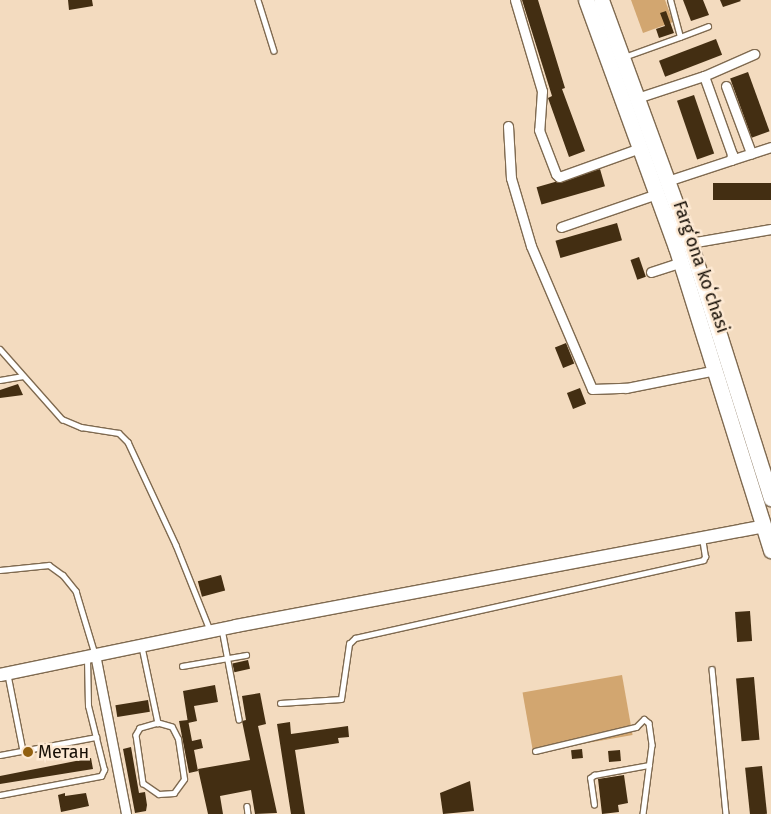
<!DOCTYPE html>
<html>
<head>
<meta charset="utf-8">
<style>
  body { margin:0 }
  #map { position:relative; width:771px; height:814px; overflow:hidden; background:#f3dbbf; font-family:"Fira Sans",sans-serif }
  div>[style] { position:absolute }
  [style*='--x'] { left:calc(var(--x)*1px); top:calc(var(--y)*1px); width:calc(var(--w)*1px); rotate:calc(var(--a)*1deg) }
  .green>* { inset:0; background:#d2a670; transform-origin:0 0 }
  .building>* { inset:0; background:#432e12; transform-origin:0 0 }
  .roads { filter:drop-shadow(1px 0 #7f6a50) drop-shadow(-1px 0 #7f6a50) drop-shadow(0 1px #7f6a50) drop-shadow(0 -1px #7f6a50) }
  .service>* { height:4.5px; margin:-2.25px; padding:0 2.25px; transform-origin:2.25px; border-radius:2.25px; background:#fff }
  .minor>* { height:9px; margin:-4.5px; padding:0 4.5px; transform-origin:4.5px; border-radius:4.5px; background:#fff }
  .secondary>* { height:12px; margin:-6px; padding:0 6px; transform-origin:6px; border-radius:6px; background:#fff }
  .primary>* { height:15px; margin:-7.5px; padding:0 7.5px; transform-origin:7.5px; border-radius:7.5px; background:#fff }
  .dots>* { width:14px; height:14px; translate:-50% -50%; box-sizing:border-box; border:2px solid #fde9d3; border-radius:50% }
  span { translate:-50% -50%; white-space:nowrap; text-align:center; line-height:1.15; -webkit-text-stroke:5px #fde9d3; paint-order:stroke }
  .street-label { font-size:18px; color:#170f06 }
  .poi-label { font-size:18px; color:#170f06 }
  .left { translate:0 -50%; text-align:left }
</style>
</head>
<body>
<div id="map">
  <div class="green">
    <div style="clip-path:polygon(631px 0,665px 0,673px 22px,643px 33px)"></div>
    <div style="left:622px;top:675px;width:61px;height:101px;rotate:80deg"></div>
  </div>
  <div class="building">
    <div style="clip-path:polygon(68px 0,92px 0,93px 6px,69px 10px)"></div>
    <div style="clip-path:polygon(522px 0,538px 0,565px 88px,562px 89px,585px 151px,569px 157px,548px 98px,552px 96px)"></div>
    <div style="clip-path:polygon(683px 0,703px 0,709px 15px,691px 21px)"></div>
    <div style="clip-path:polygon(720px 0,740px 0,741px 1px,723px 7px)"></div>
    <div style="clip-path:polygon(666px 11px,674px 33px,659px 38px,656px 29px,665px 26px,660px 13px)"></div>
    <div style="left:716px;top:39px;width:17px;height:61px;rotate:69deg"></div>
    <div style="left:748px;top:72px;width:63px;height:19px;rotate:70deg"></div>
    <div style="left:694px;top:95px;width:62px;height:18px;rotate:71deg"></div>
    <div style="left:600px;top:169px;width:18px;height:66px;rotate:74deg"></div>
    <div style="left:771px;top:183px;width:17px;height:58px;rotate:90deg"></div>
    <div style="left:617px;top:223px;width:18px;height:64px;rotate:74deg"></div>
    <div style="left:639px;top:257px;width:21px;height:9px;rotate:71deg"></div>
    <div style="left:566px;top:343px;width:22px;height:12px;rotate:68deg"></div>
    <div style="clip-path:polygon(18px 384px,23px 395px,0 398px,0 390px)"></div>
    <div style="left:580px;top:388px;width:17px;height:14px;rotate:69deg"></div>
    <div style="left:221px;top:575px;width:16px;height:24px;rotate:75deg"></div>
    <div style="left:750px;top:611px;width:30px;height:15px;rotate:86deg"></div>
    <div style="left:248px;top:660px;width:9px;height:16px;rotate:77deg"></div>
    <div style="left:754px;top:677px;width:63px;height:18px;rotate:85deg"></div>
    <div style="clip-path:polygon(215px 685px,218px 702px,194px 706px,197px 721px,188px 723px,183px 691px)"></div>
    <div style="clip-path:polygon(260px 693px,266px 724px,258px 726px,277px 813px,255px 814px,251px 790px,220px 796px,223px 814px,208px 814px,198px 769px,250px 760px,242px 721px,246px 720px,242px 696px)"></div>
    <div style="left:148px;top:700px;width:12px;height:33px;rotate:81deg"></div>
    <div style="clip-path:polygon(188px 720px,192px 741px,201px 739px,203px 748px,194px 750px,198px 771px,189px 773px,179px 721px)"></div>
    <div style="clip-path:polygon(290px 722px,291px 734px,348px 726px,349px 737px,338px 738px,339px 743px,295px 750px,305px 814px,291px 814px,277px 724px)"></div>
    <div style="clip-path:polygon(131px 747px,139px 793px,145px 792px,147px 805px,146px 811px,135px 813px,123px 749px)"></div>
    <div style="left:582px;top:749px;width:9px;height:11px;rotate:84deg"></div>
    <div style="left:620px;top:750px;width:11px;height:12px;rotate:85deg"></div>
    <div style="clip-path:polygon(91px 758px,93px 769px,0 784px,0 776px)"></div>
    <div style="left:762px;top:766px;width:48px;height:17px;rotate:84deg"></div>
    <div style="clip-path:polygon(624px 775px,628px 803px,618px 805px,619px 812px,602px 814px,598px 779px)"></div>
    <div style="clip-path:polygon(470px 781px,474px 811px,443px 814px,440px 793px)"></div>
    <div style="clip-path:polygon(65px 793px,65px 796px,86px 793px,89px 806px,61px 812px,58px 795px)"></div>
  </div>
  <div class="roads">
    <div class="service">
      <div style="--x:258;--y:0;--w:53;--a:72.6"></div>
      <div style="--x:680;--y:37;--w:30;--a:-21"></div>
      <div style="--x:624;--y:57;--w:59;--a:-19.7"></div>
      <div style="--x:680;--y:37;--w:38;--a:-105"></div>
      <div style="--x:0;--y:349;--w:94;--a:48.5"></div>
      <div style="--x:62;--y:419;--w:21;--a:23"></div>
      <div style="--x:81;--y:427;--w:38;--a:9"></div>
      <div style="--x:119;--y:433;--w:13;--a:45"></div>
      <div style="--x:128;--y:442;--w:114;--a:65"></div>
      <div style="--x:176;--y:545;--w:92;--a:68.2"></div>
      <div style="--x:0;--y:380;--w:23;--a:-10"></div>
      <div style="--x:0;--y:570;--w:49;--a:-5.8"></div>
      <div style="--x:49;--y:565;--w:17;--a:36"></div>
      <div style="--x:63;--y:575;--w:21;--a:51"></div>
      <div style="--x:76;--y:591;--w:66;--a:73.2"></div>
      <div style="--x:222;--y:629;--w:92;--a:79.3"></div>
      <div style="--x:142;--y:647;--w:78;--a:78.1"></div>
      <div style="--x:158;--y:723;--w:19;--a:164"></div>
      <div style="--x:140;--y:728;--w:8;--a:120"></div>
      <div style="--x:136;--y:735;--w:49;--a:81.7"></div>
      <div style="--x:143;--y:783;--w:19;--a:35"></div>
      <div style="--x:159;--y:794;--w:15;--a:-4"></div>
      <div style="--x:174;--y:793;--w:17;--a:-54"></div>
      <div style="--x:184;--y:779;--w:40;--a:-98.5"></div>
      <div style="--x:178;--y:739;--w:13;--a:-117"></div>
      <div style="--x:172;--y:727;--w:15;--a:-164"></div>
      <div style="--x:182;--y:666;--w:65;--a:-9.8"></div>
      <div style="--x:712;--y:669;--w:146;--a:84.5"></div>
      <div style="--x:8;--y:675;--w:77;--a:78.8"></div>
      <div style="--x:280;--y:703;--w:61;--a:-3.8"></div>
      <div style="--x:341;--y:699;--w:56;--a:-81.7"></div>
      <div style="--x:349;--y:644;--w:8;--a:-45"></div>
      <div style="--x:355;--y:638;--w:357;--a:-12.6"></div>
      <div style="--x:703;--y:560;--w:4;--a:-56"></div>
      <div style="--x:705;--y:557;--w:18;--a:-99"></div>
      <div style="--x:535;--y:751;--w:104;--a:-13.4"></div>
      <div style="--x:636;--y:727;--w:11;--a:-45"></div>
      <div style="--x:644;--y:719;--w:6;--a:39"></div>
      <div style="--x:649;--y:723;--w:22;--a:82"></div>
      <div style="--x:652;--y:745;--w:70;--a:97.4"></div>
      <div style="--x:0;--y:755;--w:98;--a:-10.6"></div>
      <div style="--x:0;--y:795;--w:103;--a:-10.7"></div>
      <div style="--x:101;--y:776;--w:7;--a:-63"></div>
      <div style="--x:104;--y:770;--w:66;--a:-104"></div>
      <div style="--x:88;--y:706;--w:46;--a:-91.2"></div>
      <div style="--x:594;--y:805;--w:27;--a:-98"></div>
      <div style="--x:590;--y:778;--w:5;--a:-37"></div>
      <div style="--x:594;--y:775;--w:56;--a:-10.3"></div>
      <div style="--x:247;--y:806;--w:8;--a:83"></div>
    </div>
    <div class="minor">
      <div style="--x:515;--y:0;--w:95;--a:73.5"></div>
      <div style="--x:542;--y:91;--w:39;--a:94"></div>
      <div style="--x:539;--y:130;--w:47;--a:68.9"></div>
      <div style="--x:556;--y:174;--w:4;--a:45"></div>
      <div style="--x:559;--y:177;--w:86;--a:-19.7"></div>
      <div style="--x:704;--y:76;--w:55;--a:-23.7"></div>
      <div style="--x:726;--y:86;--w:72;--a:69.5"></div>
      <div style="--x:637;--y:98;--w:71;--a:-18.2"></div>
      <div style="--x:704;--y:76;--w:83;--a:70.3"></div>
      <div style="--x:732;--y:154;--w:6;--a:99"></div>
      <div style="--x:731;--y:160;--w:67;--a:161.8"></div>
      <div style="--x:508;--y:126;--w:52;--a:86.7"></div>
      <div style="--x:511;--y:178;--w:71;--a:73.6"></div>
      <div style="--x:531;--y:246;--w:155;--a:66.9"></div>
      <div style="--x:592;--y:389;--w:34;--a:-2"></div>
      <div style="--x:626;--y:388;--w:92;--a:-11.3"></div>
      <div style="--x:731;--y:160;--w:42;--a:-18"></div>
      <div style="--x:561;--y:227;--w:102;--a:-19"></div>
      <div style="--x:690;--y:243;--w:82;--a:-9.8"></div>
      <div style="--x:651;--y:272;--w:32;--a:-18"></div>
      <div style="--x:95;--y:654;--w:163;--a:79"></div>
    </div>
    <div class="secondary">
      <div style="--x:0;--y:675;--w:241;--a:-11.7"></div>
      <div style="--x:236;--y:626;--w:538;--a:-10.7"></div>
    </div>
    <div class="primary">
      <div style="--x:586;--y:0;--w:263;--a:70"></div>
      <div style="--x:676;--y:247;--w:318;--a:72.6"></div>
      <div style="--x:601;--y:0;--w:259;--a:69.9"></div>
      <div style="--x:690;--y:243;--w:268;--a:72.4"></div>
    </div>
  </div>
  <div class="dots">
    <div style="left:28px;top:752px;background:#915f0f"></div>
  </div>
  <div class="street-label">
    <span style="left:701px;top:267px;rotate:71deg">Fargʻona koʻchasi</span>
  </div>
  <div class="poi-label">
    <span class="left" style="left:38px;top:752px">Метан</span>
  </div>
</div>
</body>
</html>
